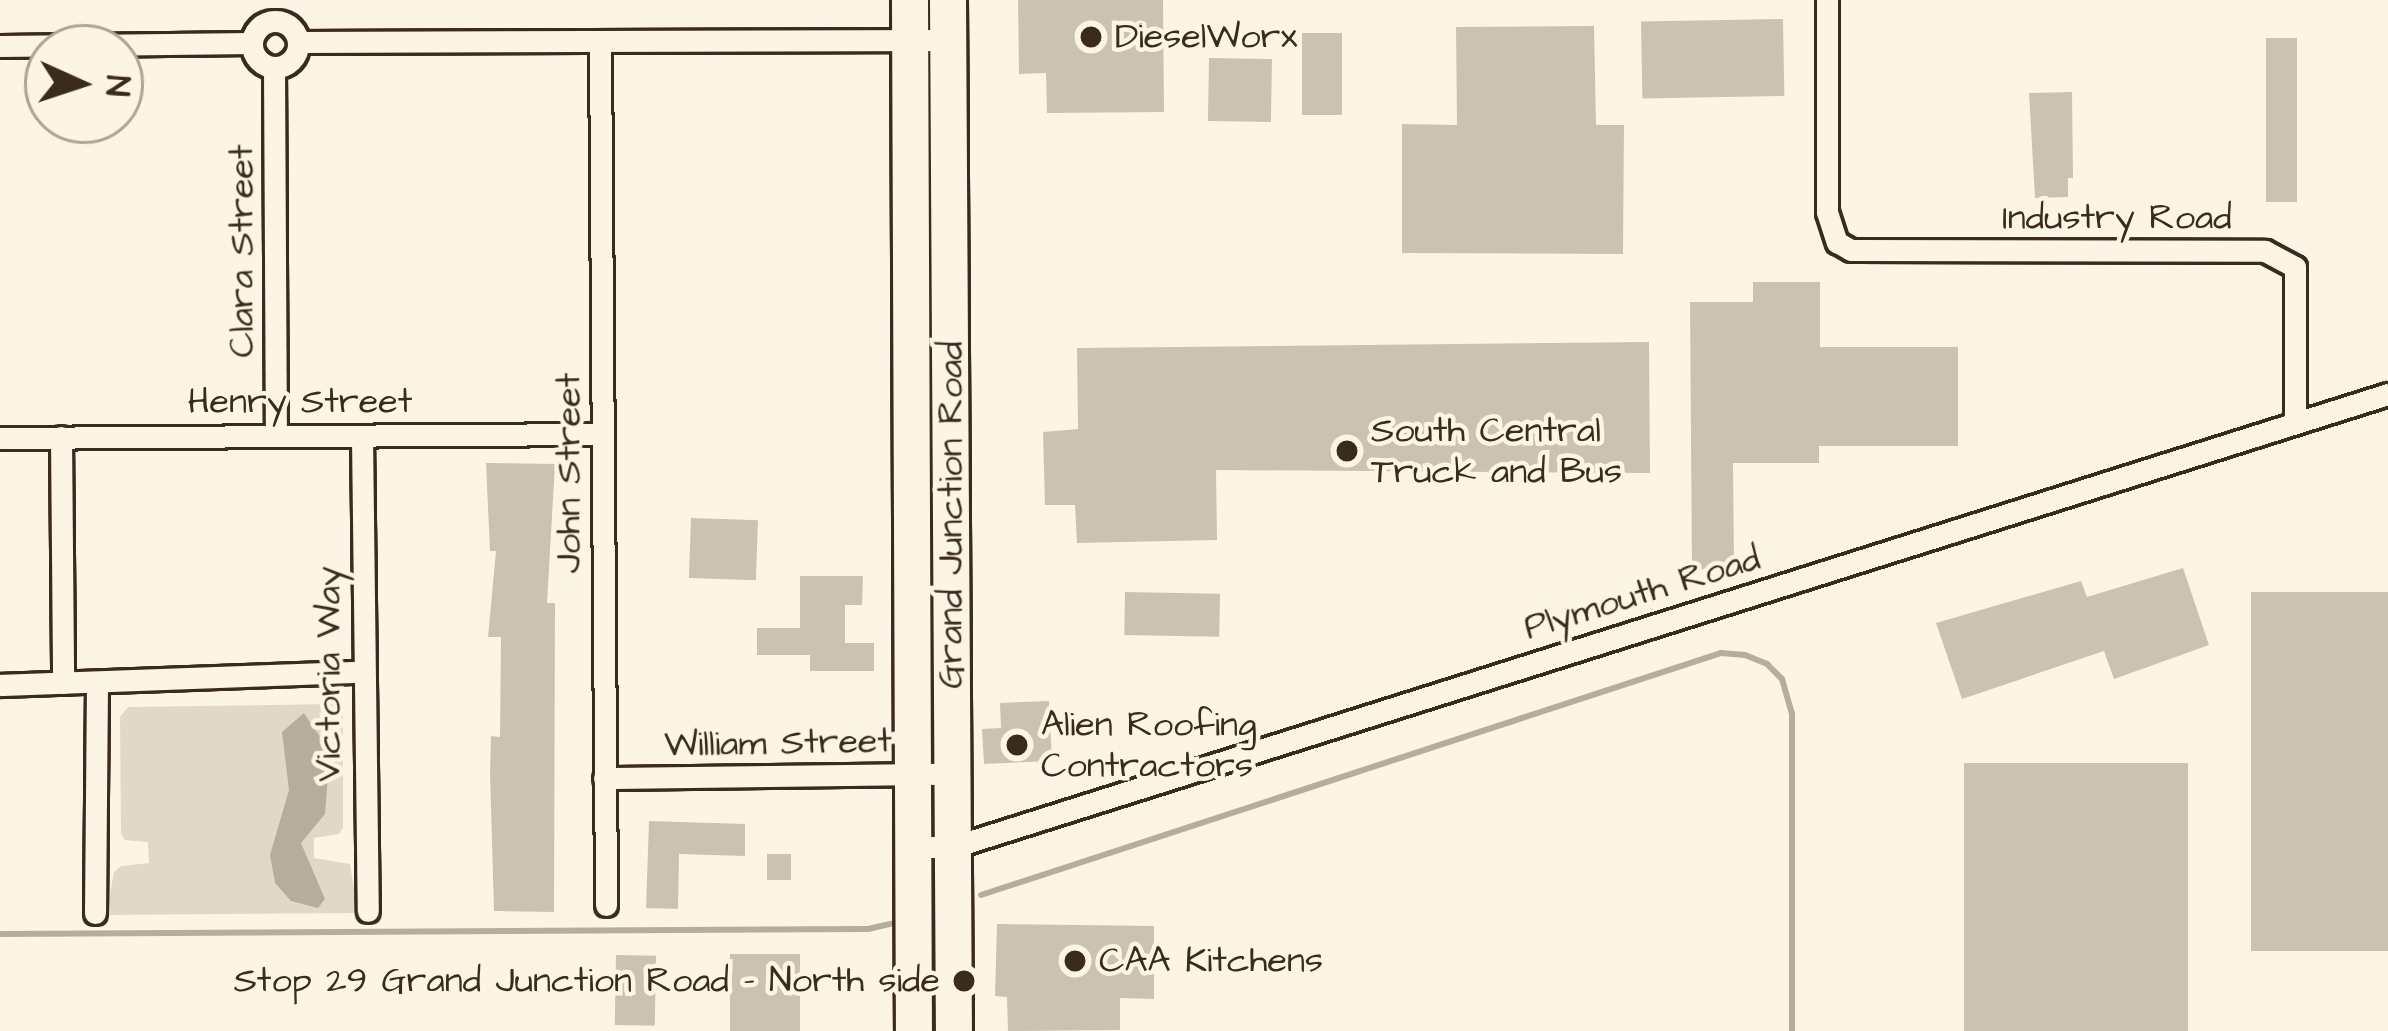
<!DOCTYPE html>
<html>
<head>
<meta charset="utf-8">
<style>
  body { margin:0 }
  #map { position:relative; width:2388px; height:1031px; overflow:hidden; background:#fcf5e5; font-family:"Architects Daughter",sans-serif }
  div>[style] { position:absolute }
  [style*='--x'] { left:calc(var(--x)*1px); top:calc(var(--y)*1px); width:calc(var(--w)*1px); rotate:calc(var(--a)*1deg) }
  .green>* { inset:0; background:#e0d8c8 }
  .water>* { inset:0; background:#b7ad9e }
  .stream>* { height:6px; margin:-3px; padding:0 3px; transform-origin:3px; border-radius:3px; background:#b7ad9e }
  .building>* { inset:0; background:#ccc2b3; transform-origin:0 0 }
  .roads { filter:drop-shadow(3px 0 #3b2a1e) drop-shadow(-3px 0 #3b2a1e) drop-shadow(0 3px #3b2a1e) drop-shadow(0 -3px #3b2a1e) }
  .minor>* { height:21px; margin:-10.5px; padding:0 10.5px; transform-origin:10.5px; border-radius:10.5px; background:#fcf5e5 }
  .minor>.ring { margin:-10.5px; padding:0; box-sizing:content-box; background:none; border:21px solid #fcf5e5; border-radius:50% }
  .trunk>* { height:36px; margin:-18px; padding:0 18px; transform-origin:18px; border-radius:18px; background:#fcf5e5 }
  .dots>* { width:33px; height:33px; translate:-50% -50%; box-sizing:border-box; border:6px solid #fcf5e5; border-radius:50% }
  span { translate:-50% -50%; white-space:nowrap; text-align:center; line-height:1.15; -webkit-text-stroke:9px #fcf5e5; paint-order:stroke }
  .poi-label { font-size:36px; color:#3b2a1e }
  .left { translate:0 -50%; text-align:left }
  .right { translate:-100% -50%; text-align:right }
  .street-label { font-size:36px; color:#3b2a1e }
  .north { position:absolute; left:24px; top:24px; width:120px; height:120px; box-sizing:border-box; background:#fcf5e5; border:3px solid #afa495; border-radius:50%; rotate:93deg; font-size:33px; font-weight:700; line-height:48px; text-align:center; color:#3b2a1e }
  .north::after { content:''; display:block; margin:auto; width:42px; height:54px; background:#3b2a1e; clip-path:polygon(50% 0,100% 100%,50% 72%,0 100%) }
</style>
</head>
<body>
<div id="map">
  <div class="green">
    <div style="clip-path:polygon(334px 704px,343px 715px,343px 828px,339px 834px,314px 838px,314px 858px,350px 864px,358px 913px,106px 915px,114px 872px,121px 866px,149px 863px,148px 842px,125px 840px,121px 834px,120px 717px,128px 707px)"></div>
  </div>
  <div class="water">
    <div style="clip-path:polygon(304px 713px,330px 752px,325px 814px,301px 843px,325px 899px,318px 908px,291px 901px,275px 883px,270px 855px,289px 790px,282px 732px)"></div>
  </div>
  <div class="stream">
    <div style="--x:981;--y:895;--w:779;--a:-18.11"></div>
    <div style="--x:1721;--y:653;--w:24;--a:5"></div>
    <div style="--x:1745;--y:655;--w:24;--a:22"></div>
    <div style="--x:1767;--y:664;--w:21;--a:45"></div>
    <div style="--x:1782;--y:679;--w:35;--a:74"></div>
    <div style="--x:1792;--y:713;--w:318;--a:90"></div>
    <div style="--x:0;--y:934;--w:868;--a:-0.33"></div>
    <div style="--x:868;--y:929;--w:23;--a:-13"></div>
  </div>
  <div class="building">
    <div style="clip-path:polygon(1018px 0,1163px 0,1164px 112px,1047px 113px,1046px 73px,1019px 74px)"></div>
    <div style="left:1783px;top:19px;width:77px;height:142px;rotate:89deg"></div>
    <div style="clip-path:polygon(1594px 26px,1596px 125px,1624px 125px,1623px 254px,1402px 253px,1402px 124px,1457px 125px,1456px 27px)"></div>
    <div style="left:1302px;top:33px;width:40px;height:82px"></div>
    <div style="left:2266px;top:38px;width:31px;height:164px"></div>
    <div style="left:1209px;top:58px;width:63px;height:63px;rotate:1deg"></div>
    <div style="clip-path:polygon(2072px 92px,2073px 178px,2068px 178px,2068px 197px,2035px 198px,2029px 93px)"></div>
    <div style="clip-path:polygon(1753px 282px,1820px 282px,1820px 347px,1958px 347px,1958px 446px,1819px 446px,1819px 463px,1733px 463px,1734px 561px,1692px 572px,1690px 302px,1753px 302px)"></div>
    <div style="clip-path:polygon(1649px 342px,1650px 473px,1216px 470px,1217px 540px,1077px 543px,1075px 505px,1045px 505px,1043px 432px,1078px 429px,1077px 348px)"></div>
    <div style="clip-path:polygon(486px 463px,555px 464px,547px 603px,555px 603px,554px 912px,494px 911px,490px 773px,491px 736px,500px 737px,501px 637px,488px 637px,496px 551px,490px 551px)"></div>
    <div style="left:691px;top:518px;width:67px;height:60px;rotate:2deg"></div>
    <div style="clip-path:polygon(2183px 568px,2209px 645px,2114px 679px,2104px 651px,1962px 699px,1936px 623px,2081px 581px,2087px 597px)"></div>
    <div style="clip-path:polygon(800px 576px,863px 576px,862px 605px,845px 605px,845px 643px,874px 643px,874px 671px,810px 671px,810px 655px,757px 655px,757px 628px,800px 628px)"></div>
    <div style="left:1125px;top:592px;width:95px;height:43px;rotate:1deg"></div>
    <div style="left:2251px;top:592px;width:137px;height:359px"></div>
    <div style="clip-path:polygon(1049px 701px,1052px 761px,984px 764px,982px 729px,1001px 728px,1000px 703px)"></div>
    <div style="left:2188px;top:763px;width:268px;height:224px;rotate:90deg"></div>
    <div style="clip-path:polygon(649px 821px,745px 824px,745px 856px,679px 854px,678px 909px,646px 908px)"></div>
    <div style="left:767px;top:854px;width:24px;height:26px"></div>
    <div style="clip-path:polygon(997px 924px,1154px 926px,1154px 999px,1120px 998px,1120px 1030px,1008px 1031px,1007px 997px,995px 996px)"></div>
    <div style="left:730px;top:954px;width:70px;height:77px"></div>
    <div style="left:616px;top:955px;width:40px;height:70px;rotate:1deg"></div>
  </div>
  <div class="roads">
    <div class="minor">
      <div style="--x:1827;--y:0;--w:212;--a:90"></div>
      <div style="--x:1827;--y:212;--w:32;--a:72"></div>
      <div style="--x:1837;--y:242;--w:16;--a:30"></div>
      <div style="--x:1851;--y:250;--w:414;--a:0.1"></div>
      <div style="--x:2265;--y:251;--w:34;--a:28"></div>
      <div style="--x:2295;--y:267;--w:156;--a:90"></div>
      <div class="ring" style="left:252px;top:21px;width:25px;height:25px"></div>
      <div style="--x:600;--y:41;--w:864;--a:89.6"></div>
      <div style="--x:298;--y:42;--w:651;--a:-0.18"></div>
      <div style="--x:0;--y:46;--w:252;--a:-0.7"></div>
      <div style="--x:274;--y:67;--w:367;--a:89.7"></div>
      <div style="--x:362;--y:436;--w:475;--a:89.3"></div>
      <div style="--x:61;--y:437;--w:246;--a:89.5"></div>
      <div style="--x:0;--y:438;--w:601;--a:-0.38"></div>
      <div style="--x:0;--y:685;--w:363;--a:-2.1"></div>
      <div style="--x:604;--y:778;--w:349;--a:-0.7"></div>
      <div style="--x:914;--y:847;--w:39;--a:0"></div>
      <div style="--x:953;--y:847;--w:1505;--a:-17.52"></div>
      <div style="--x:95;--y:913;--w:231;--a:-89.5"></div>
    </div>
    <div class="trunk">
      <div style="--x:910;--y:0;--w:1031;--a:89.78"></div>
      <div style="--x:948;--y:0;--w:1031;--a:89.67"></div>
    </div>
  </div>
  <div class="dots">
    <div style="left:1091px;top:37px;background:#3b2a1e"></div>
    <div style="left:1347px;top:451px;background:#3b2a1e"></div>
    <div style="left:1017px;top:745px;background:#3b2a1e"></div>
    <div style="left:1075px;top:961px;background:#3b2a1e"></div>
    <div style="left:964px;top:981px;background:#3b2a1e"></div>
  </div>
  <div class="poi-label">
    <span class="left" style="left:1115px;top:37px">DieselWorx</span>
    <span class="left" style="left:1371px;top:451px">South Central<br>Truck and Bus</span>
    <span class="left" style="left:1041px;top:745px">Alien Roofing<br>Contractors</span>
    <span class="left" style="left:1099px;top:961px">CAA Kitchens</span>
    <span class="right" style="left:940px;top:981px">Stop 29 Grand Junction Road - North side</span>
  </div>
  <div class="street-label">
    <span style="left:2117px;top:218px">Industry Road</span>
    <span style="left:242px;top:251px;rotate:-90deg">Clara Street</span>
    <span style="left:300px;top:402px">Henry Street</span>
    <span style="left:569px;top:473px;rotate:-90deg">John Street</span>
    <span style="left:951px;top:515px;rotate:-90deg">Grand Junction Road</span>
    <span style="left:1642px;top:593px;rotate:-17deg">Plymouth Road</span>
    <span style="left:329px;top:674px;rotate:-90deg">Victoria Way</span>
    <span style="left:778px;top:743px;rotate:-1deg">William Street</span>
  </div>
  <div class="north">N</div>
</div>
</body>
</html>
